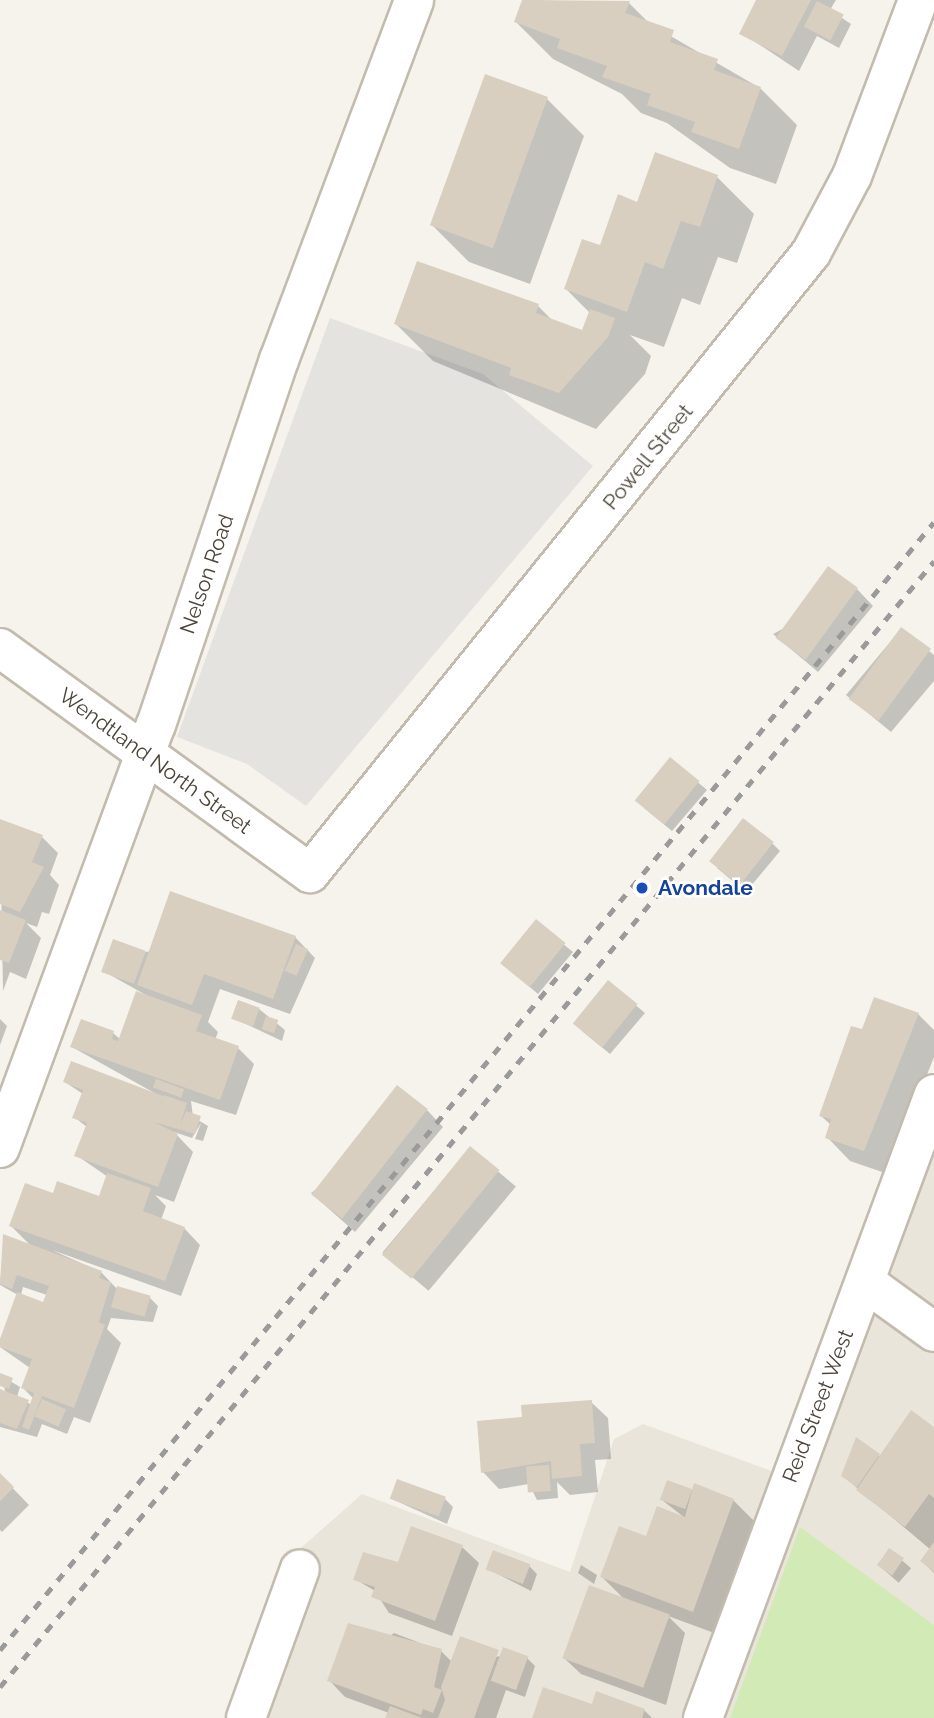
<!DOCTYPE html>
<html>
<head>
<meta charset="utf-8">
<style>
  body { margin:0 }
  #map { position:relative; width:934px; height:1718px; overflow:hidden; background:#f6f3ec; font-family:Raleway,sans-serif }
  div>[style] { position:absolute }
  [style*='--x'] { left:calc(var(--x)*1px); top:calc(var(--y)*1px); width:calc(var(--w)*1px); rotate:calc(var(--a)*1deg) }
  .residential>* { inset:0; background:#eae5da }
  .green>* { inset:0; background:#d2eab5 }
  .parking>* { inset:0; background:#e5e3e0 }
  .shadow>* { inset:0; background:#0003; transform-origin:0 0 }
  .building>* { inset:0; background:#d8cfc1; transform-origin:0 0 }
  .roads { filter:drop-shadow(2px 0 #c2bbae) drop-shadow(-2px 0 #c2bbae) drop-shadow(0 2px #c2bbae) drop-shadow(0 -2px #c2bbae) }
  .minor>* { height:38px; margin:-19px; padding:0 19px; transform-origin:19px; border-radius:19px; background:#fff }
  .rail>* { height:5px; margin-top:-2.5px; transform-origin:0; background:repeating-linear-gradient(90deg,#9a9a9a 0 9px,transparent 0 18px) }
  .dots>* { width:19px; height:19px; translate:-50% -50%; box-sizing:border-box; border:4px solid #fff; border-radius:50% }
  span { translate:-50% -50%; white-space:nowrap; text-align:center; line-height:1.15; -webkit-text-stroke:5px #fff; paint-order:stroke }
  .street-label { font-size:21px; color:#4b4439 }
  .transit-label { font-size:21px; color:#164399; font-weight:700 }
  .left { translate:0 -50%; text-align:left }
</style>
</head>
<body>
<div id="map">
  <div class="residential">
    <div style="clip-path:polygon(934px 1086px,934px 1718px,241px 1718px,302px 1547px,362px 1494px,570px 1572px,614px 1439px,643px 1424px,788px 1477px)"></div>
  </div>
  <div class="green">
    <div style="clip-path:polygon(800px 1527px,934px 1625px,934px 1718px,730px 1718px)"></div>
  </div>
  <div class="parking">
    <div style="clip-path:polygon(330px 318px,483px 374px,593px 466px,306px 806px,247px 764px,177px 737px)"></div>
  </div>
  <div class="shadow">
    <div style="clip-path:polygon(524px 0,629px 3px,650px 24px,760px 88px,797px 125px,776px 184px,730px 168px,667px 123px,641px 113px,622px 94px,553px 59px,516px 22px)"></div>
    <div style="clip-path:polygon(758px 0,836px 0,830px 10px,851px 24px,839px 48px,817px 36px,799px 71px,742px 33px)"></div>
    <div style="clip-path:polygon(547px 99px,584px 136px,530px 284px,469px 262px,432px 225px)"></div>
    <div style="clip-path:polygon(717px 177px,754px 214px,737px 263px,718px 257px,700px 305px,682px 298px,664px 347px,630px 335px,651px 356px,645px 374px,596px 429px,433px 361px,396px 324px,538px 306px,554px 322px,583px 333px,590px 313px,566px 289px,638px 204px)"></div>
    <div style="clip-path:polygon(857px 589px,873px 606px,818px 672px,773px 634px)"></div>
    <div style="clip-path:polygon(901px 629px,934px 655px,934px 681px,891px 732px,846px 695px)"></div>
    <div style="clip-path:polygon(670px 759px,707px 790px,672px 831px,644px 808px)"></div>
    <div style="clip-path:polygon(0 821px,42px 837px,58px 853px,50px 875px,59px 885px,49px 914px,42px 912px,37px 927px,26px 923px,41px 938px,26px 979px,10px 972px,3px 991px)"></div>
    <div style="clip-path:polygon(772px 843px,780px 851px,746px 892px,717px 868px)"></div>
    <div style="clip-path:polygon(536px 922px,573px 952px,538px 994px,510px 970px)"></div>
    <div style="clip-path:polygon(evenodd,295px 937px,315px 958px,290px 1014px,220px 989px,208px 1022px,218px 1032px,215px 1040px,238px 1048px,254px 1064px,236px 1115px,191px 1101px,193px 1117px,208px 1126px,203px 1141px,195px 1139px,201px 1123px,192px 1138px,174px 1132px,193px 1152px,174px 1202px,155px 1195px,166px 1206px,161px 1220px,184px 1228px,200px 1245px,181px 1296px,52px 1250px,101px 1272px,118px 1290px,150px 1298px,158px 1306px,153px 1322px,111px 1318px,107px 1329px,121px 1343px,90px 1423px,74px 1417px,67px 1434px,42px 1424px,37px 1437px,0 1427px,0 1391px,6px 1393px,0 1375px,20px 1387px,17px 1397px,32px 1405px,34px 1399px,23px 1388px,30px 1368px,0 1347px,18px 1295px,0 1285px,4px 1236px,32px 1247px,11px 1226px,54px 1195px,100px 1198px,108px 1177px,76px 1155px,87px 1127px,74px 1117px,83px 1094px,65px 1082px,106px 1077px,167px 1100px,72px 1047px,113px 1033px,121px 1040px,153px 999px,103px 971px,145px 952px,295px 937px,23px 1287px,47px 1295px,51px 1306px,21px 1295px,23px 1287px)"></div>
    <div style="clip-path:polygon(608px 982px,645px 1013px,610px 1054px,582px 1031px)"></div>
    <div style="clip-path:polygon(259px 1009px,285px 1030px,282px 1041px,233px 1018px)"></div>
    <div style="clip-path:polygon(918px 1014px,934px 1030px,934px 1057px,888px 1174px,850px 1161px,827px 1137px,831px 1125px,821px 1116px,863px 1031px)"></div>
    <div style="clip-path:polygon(0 1019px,7px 1026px,0 1045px)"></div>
    <div style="clip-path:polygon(427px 1110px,443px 1127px,355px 1232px,311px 1193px)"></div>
    <div style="left:470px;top:1148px;width:60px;height:136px;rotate:40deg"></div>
    <div style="clip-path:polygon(591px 1402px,608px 1418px,611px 1459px,595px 1460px,598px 1492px,570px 1495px,557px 1482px,558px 1498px,537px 1500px,529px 1484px,499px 1489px,483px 1472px,526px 1420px)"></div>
    <div style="clip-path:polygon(934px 1429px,934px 1573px,922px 1561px,931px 1550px,843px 1476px,857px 1440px,881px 1457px)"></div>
    <div style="clip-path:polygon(0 1475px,29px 1505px,2px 1532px,0 1530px)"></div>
    <div style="clip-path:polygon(691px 1490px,733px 1500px,757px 1524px,717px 1634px,668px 1616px,685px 1633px,666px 1705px,581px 1674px,564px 1658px,626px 1601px,602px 1577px,685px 1518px,662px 1500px)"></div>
    <div style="clip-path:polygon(392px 1499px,445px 1499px,453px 1507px,447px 1524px)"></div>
    <div style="clip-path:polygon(462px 1547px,479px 1563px,452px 1636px,389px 1613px,375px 1591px,355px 1579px)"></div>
    <div style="left:890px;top:1550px;width:28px;height:19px;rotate:41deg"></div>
    <div style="clip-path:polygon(581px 1565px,597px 1575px,594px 1584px,578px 1573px)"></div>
    <div style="clip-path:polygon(529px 1566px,537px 1574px,531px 1591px,488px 1569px)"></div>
    <div style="clip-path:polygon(394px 1633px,441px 1651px,452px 1662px,502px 1656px,504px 1649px,527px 1658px,535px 1666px,525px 1697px,506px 1690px,496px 1718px,387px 1718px,389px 1713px,345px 1697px,329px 1680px)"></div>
    <div style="clip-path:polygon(593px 1706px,644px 1710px,652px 1718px,534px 1718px)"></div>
  </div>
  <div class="building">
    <div style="clip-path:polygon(522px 0,630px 1px,625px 13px,674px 30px,670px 42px,718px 59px,714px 70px,761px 87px,739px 149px,691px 132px,695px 122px,647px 105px,651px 94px,602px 77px,607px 66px,557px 48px,560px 39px,514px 22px)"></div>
    <div style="clip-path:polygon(756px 0,811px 0,782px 56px,739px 34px)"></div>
    <div style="left:817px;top:1px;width:30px;height:29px;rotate:27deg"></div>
    <div style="left:485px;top:74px;width:67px;height:161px;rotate:20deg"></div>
    <div style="clip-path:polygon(655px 152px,718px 175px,700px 227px,681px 221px,663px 269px,645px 262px,627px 312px,564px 289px,582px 239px,600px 245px,618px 194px,637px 202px)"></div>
    <div style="clip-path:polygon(417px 261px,539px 304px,536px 313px,582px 330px,590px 309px,615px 318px,608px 337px,559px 393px,509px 375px,511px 368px,394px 324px)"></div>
    <div style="left:828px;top:566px;width:37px;height:89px;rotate:36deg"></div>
    <div style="left:901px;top:627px;width:37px;height:89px;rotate:36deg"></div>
    <div style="left:670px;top:757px;width:38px;height:56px;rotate:39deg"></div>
    <div style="left:743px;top:818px;width:39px;height:55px;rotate:38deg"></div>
    <div style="clip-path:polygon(0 819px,43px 835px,32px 862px,44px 867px,20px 912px,0 904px)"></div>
    <div style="clip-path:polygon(170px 891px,296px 936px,273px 999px,204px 974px,192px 1005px,137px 985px)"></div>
    <div style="clip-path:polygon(0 910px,26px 920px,9px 963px,0 960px)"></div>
    <div style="left:536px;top:919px;width:38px;height:57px;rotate:39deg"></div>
    <div style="left:113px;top:939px;width:35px;height:35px;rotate:20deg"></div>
    <div style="left:296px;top:944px;width:13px;height:29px;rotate:23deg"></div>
    <div style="left:608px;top:980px;width:38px;height:56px;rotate:39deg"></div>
    <div style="clip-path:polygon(136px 991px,202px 1015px,196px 1031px,239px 1046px,220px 1100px,70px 1047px,81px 1019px,114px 1031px,112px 1039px,118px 1041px)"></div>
    <div style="clip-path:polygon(874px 997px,919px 1013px,864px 1151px,825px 1138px,831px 1119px,819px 1116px,851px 1026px,862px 1029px)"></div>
    <div style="left:238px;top:1000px;width:23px;height:20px;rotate:20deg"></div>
    <div style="left:266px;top:1016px;width:13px;height:14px;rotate:18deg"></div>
    <div style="clip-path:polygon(71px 1061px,163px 1096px,160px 1106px,164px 1095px,187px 1103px,180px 1125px,186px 1111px,201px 1116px,195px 1134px,154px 1122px,178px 1134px,158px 1187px,74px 1156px,87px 1123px,72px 1118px,83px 1090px,63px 1082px)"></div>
    <div style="left:156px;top:1079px;width:30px;height:9px;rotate:20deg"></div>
    <div style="left:397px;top:1085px;width:39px;height:139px;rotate:38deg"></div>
    <div style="left:470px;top:1146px;width:38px;height:140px;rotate:39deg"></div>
    <div style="clip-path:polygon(107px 1173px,151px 1188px,143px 1211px,185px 1227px,165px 1281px,9px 1226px,25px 1183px,53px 1193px,57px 1181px,99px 1196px)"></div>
    <div style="clip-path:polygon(3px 1234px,102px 1271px,99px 1278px,111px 1282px,99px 1322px,105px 1325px,74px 1408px,42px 1396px,29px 1430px,22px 1427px,34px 1393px,21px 1388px,32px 1359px,0 1347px,0 1339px,17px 1292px,43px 1302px,49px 1286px,17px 1275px,12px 1289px,0 1284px)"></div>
    <div style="left:117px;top:1286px;width:35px;height:22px;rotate:16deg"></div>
    <div style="clip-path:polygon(0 1373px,13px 1378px,9px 1389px,0 1386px)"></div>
    <div style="clip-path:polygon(0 1389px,29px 1400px,17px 1429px,0 1423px)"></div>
    <div style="left:42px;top:1399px;width:26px;height:19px;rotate:23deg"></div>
    <div style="clip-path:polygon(592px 1400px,595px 1443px,580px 1444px,582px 1476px,552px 1479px,551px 1461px,481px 1473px,477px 1421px,522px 1417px,521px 1405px)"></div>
    <div style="clip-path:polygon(911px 1410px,934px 1427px,934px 1498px,929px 1494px,905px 1527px,856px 1490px)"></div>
    <div style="clip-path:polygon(856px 1437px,880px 1454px,857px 1487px,841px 1476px)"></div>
    <div style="left:549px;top:1465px;width:26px;height:23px;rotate:86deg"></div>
    <div style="clip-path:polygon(0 1473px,14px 1487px,0 1501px)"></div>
    <div style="left:397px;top:1479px;width:52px;height:21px;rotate:20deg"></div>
    <div style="left:667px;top:1480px;width:27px;height:21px;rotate:20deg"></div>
    <div style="clip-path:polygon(694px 1483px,734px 1499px,693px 1612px,600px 1577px,619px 1526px,646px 1536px,657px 1506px,685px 1517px)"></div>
    <div style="clip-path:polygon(411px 1526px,463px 1545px,435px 1621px,371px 1597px,375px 1587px,353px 1580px,363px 1552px,398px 1562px)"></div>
    <div style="clip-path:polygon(934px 1542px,934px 1572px,920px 1561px)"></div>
    <div style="left:889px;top:1548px;width:18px;height:21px;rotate:34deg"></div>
    <div style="left:493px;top:1550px;width:40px;height:21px;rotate:21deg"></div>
    <div style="left:589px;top:1585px;width:86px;height:78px;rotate:20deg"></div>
    <div style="clip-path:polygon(348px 1623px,442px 1649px,434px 1687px,442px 1690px,433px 1713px,423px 1709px,421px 1715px,327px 1681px)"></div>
    <div style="clip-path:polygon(460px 1636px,499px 1650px,474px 1718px,438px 1718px,445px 1700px,441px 1687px)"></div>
    <div style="left:503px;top:1647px;width:27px;height:36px;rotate:20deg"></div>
    <div style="clip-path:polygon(543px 1687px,592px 1704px,596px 1691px,645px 1709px,642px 1718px,532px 1718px)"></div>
    <div style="clip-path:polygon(390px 1706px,422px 1718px,385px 1718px)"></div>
  </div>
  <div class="roads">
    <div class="minor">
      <div style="--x:0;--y:648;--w:383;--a:36"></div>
      <div style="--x:310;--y:873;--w:797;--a:-51.06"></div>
      <div style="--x:811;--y:253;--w:87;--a:-62"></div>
      <div style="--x:852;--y:176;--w:188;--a:-69.4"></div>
      <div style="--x:0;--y:1148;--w:451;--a:-69.8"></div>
      <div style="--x:156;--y:725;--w:385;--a:-71.4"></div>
      <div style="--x:279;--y:360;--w:384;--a:-69.4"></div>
      <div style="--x:865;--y:1282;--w:85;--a:35.9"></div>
      <div style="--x:246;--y:1718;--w:158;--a:-70.1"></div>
      <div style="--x:703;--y:1718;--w:665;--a:-69.69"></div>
    </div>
  </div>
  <div class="rail">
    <div style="--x:0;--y:1650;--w:1464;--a:-50.37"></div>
    <div style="--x:0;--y:1687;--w:1463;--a:-50.32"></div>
  </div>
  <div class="dots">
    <div style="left:642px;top:888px;background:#1a4fb4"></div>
  </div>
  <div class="street-label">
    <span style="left:648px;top:457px;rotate:-51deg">Powell Street</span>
    <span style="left:207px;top:574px;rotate:-71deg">Nelson Road</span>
    <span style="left:155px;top:761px;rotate:36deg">Wendtland North Street</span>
    <span style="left:818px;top:1406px;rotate:-69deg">Reid Street West</span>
  </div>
  <div class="transit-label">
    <span class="left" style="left:658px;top:888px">Avondale</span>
  </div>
</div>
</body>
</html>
